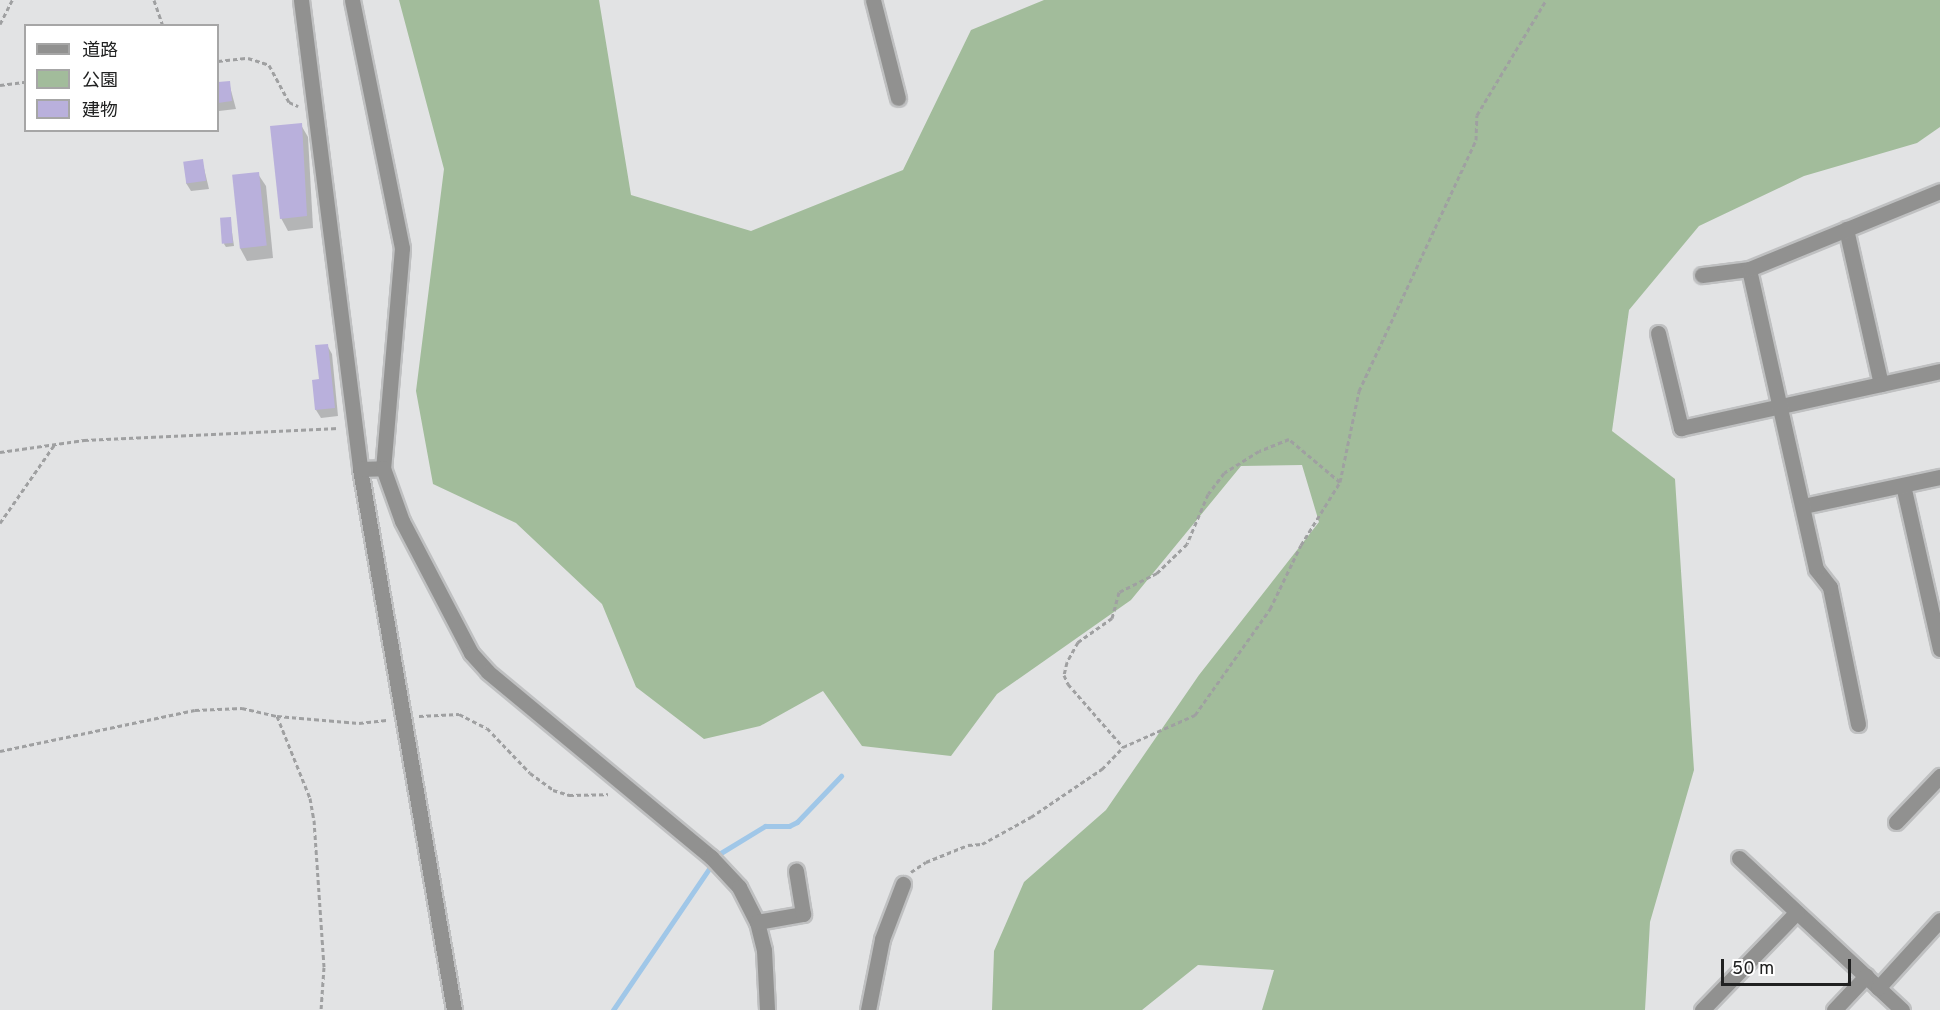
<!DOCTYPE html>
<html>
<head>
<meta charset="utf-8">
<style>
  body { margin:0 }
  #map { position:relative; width:1940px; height:1010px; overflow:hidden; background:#e2e3e4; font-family:Overpass,"Noto Sans JP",sans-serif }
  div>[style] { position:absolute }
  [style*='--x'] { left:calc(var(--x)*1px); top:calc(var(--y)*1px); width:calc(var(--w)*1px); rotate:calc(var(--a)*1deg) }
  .green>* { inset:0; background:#a2bc9b }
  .shadow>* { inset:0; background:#0003 }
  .stream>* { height:5px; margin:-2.5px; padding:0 2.5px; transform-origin:2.5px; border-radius:2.5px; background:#a0c7e8 }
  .building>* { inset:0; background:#b9b0dc; transform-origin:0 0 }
  .path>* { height:3px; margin-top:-1.5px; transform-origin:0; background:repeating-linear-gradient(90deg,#9fa0a1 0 4.5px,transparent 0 7.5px) }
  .roads { filter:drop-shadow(2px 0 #bfc0c1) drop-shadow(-2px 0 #bfc0c1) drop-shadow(0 2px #bfc0c1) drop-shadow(0 -2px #bfc0c1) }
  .minor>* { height:15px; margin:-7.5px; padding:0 7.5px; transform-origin:7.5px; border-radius:7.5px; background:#919190 }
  span { translate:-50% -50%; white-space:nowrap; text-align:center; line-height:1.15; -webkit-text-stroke:4.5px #fff; paint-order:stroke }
  .legend { position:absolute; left:24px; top:24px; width:195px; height:108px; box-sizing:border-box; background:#fff; border:2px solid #a6a6a6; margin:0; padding:8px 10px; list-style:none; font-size:18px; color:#202121 }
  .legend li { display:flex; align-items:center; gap:12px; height:30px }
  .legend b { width:30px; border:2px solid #a6a6a6 }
  .scale { position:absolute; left:1721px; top:959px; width:130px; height:27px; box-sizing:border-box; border:3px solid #202121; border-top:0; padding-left:8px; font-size:18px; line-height:21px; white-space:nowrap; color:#202121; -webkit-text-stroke:4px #fff; paint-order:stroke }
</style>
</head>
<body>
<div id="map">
  <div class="green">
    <div style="clip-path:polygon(399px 0,599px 0,631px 195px,751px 231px,903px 170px,971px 30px,1044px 0,1940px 0,1940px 127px,1917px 143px,1804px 176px,1699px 226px,1629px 310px,1612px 431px,1675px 479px,1694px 770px,1650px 922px,1645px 1010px,1262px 1010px,1274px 970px,1198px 965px,1142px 1010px,992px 1010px,994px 951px,1024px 882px,1106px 810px,1199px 675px,1319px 522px,1302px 465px,1241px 466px,1131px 600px,997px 694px,951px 756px,862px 746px,823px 691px,760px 726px,704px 739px,636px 687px,602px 604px,516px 523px,433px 484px,416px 391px,444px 169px)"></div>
  </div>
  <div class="shadow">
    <div style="clip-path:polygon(229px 83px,236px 109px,219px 111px,218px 84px)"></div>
    <div style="clip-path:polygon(301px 125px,308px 137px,313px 228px,288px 231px,281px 218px)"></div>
    <div style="clip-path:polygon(202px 160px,209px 189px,191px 191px,186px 183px)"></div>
    <div style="clip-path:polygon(258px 174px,266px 186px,273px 258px,247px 261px,240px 248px)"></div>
    <div style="clip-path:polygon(230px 219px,234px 246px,226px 247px,224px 244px)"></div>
    <div style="clip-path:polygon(327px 345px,332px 354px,338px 416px,321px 418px,316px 410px)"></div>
  </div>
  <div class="stream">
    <div style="--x:613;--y:1010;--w:189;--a:-55.8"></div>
    <div style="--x:719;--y:854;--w:54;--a:-31.3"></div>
    <div style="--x:765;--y:826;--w:24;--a:0"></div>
    <div style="--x:789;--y:826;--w:9;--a:-27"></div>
    <div style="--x:797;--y:822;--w:64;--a:-46.3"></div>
  </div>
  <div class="building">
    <div style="clip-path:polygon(230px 81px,232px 101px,218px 103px,218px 82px)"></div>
    <div style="clip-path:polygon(302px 123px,307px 216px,280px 219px,270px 126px)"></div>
    <div style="left:203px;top:159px;width:22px;height:20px;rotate:82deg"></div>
    <div style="left:259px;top:172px;width:74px;height:27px;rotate:84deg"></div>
    <div style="left:231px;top:217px;width:26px;height:11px;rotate:86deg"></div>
    <div style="clip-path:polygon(328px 344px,335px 408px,315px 410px,312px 380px,319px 379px,315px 345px)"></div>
  </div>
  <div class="path">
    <div style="--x:154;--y:0;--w:28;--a:71"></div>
    <div style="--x:0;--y:24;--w:27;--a:-63"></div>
    <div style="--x:218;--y:61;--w:30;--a:-6"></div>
    <div style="--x:248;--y:58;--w:22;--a:18"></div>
    <div style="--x:269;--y:65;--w:42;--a:61.6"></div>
    <div style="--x:289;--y:102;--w:10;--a:24"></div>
    <div style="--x:0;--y:85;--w:26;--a:-7"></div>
    <div style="--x:0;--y:452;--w:85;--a:-8.1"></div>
    <div style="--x:84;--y:440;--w:255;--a:-2.7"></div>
    <div style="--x:1340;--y:482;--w:93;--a:-78.2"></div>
    <div style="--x:1359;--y:391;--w:277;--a:-65"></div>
    <div style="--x:1476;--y:140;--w:25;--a:-88"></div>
    <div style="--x:1477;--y:115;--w:134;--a:-59"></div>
    <div style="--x:0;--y:523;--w:96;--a:-55.2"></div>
    <div style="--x:277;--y:716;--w:88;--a:68.1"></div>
    <div style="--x:310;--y:798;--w:22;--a:80"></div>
    <div style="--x:314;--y:820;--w:147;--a:86.1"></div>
    <div style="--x:324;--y:967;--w:43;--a:94"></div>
    <div style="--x:419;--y:716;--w:40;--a:-2.9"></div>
    <div style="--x:459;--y:714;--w:31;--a:27"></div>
    <div style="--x:487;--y:728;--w:62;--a:46.3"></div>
    <div style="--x:530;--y:773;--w:29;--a:36"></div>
    <div style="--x:553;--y:790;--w:17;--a:17"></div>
    <div style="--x:569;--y:795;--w:39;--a:-1"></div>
    <div style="--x:0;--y:751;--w:199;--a:-11.9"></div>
    <div style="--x:195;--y:710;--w:47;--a:-2.4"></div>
    <div style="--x:242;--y:708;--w:36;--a:13"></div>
    <div style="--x:277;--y:716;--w:82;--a:4.9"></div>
    <div style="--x:359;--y:723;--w:30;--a:-6"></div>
    <div style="--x:911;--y:872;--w:18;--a:-34"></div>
    <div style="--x:926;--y:862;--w:45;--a:-22"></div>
    <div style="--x:968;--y:845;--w:14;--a:-4"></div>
    <div style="--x:982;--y:844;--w:56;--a:-28.9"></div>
    <div style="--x:1031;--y:817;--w:86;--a:-34.1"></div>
    <div style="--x:1102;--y:769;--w:30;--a:-46"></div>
    <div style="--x:1123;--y:747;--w:79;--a:-24"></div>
    <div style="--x:1195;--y:715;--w:130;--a:-54.7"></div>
    <div style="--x:1270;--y:609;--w:71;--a:-64.2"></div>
    <div style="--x:1301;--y:545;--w:74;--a:-58.2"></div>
    <div style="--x:1340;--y:482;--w:67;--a:-139.9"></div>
    <div style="--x:1289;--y:439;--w:32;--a:158"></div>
    <div style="--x:1259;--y:451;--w:41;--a:147.8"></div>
    <div style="--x:1224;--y:473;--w:26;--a:127"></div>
    <div style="--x:1208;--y:494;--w:54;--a:112.8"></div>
    <div style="--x:1187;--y:544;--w:42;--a:136"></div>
    <div style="--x:1157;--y:573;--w:42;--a:153.4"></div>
    <div style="--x:1119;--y:592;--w:27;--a:105"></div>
    <div style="--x:1112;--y:618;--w:42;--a:144.8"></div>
    <div style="--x:1078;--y:642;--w:23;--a:119"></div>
    <div style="--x:1067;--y:662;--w:13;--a:103"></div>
    <div style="--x:1064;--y:675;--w:10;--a:66"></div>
    <div style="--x:1068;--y:684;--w:84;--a:48.9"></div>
  </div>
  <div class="roads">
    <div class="minor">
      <div style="--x:301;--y:0;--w:473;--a:82.8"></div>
      <div style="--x:360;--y:469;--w:549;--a:80.14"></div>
      <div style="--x:352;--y:0;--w:253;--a:78.6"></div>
      <div style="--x:402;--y:248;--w:221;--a:94.9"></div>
      <div style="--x:873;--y:0;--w:101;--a:75.7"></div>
      <div style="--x:1846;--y:229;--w:159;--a:77.3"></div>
      <div style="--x:1702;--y:275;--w:47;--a:-7.3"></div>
      <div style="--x:1658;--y:333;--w:98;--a:76.4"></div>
      <div style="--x:1681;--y:428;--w:265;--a:-12.4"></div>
      <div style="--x:360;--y:469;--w:23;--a:-2"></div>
      <div style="--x:383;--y:468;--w:56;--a:70.3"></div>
      <div style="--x:402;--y:521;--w:149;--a:62.4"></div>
      <div style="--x:471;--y:653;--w:25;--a:48"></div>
      <div style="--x:488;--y:672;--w:290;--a:39.7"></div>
      <div style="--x:711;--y:857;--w:41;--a:47"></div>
      <div style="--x:739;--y:887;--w:39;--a:63"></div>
      <div style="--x:757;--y:922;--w:29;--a:76"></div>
      <div style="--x:764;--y:950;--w:60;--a:87.1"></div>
      <div style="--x:1903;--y:485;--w:168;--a:77.3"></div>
      <div style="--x:1803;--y:506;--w:140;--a:-12"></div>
      <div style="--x:1858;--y:724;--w:140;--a:-101.6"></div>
      <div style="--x:1830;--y:587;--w:23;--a:-128"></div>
      <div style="--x:1816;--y:569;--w:307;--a:-102.6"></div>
      <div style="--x:1749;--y:269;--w:206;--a:-22.2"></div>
      <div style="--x:1896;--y:822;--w:64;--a:-46.3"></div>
      <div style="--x:1739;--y:858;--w:223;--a:43"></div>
      <div style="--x:757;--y:922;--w:47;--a:-9.9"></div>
      <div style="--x:803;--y:914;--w:44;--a:-99.2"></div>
      <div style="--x:1878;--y:988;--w:92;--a:-47.6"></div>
      <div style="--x:868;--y:1010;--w:72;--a:-78.8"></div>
      <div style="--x:882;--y:939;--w:59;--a:-69.1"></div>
      <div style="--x:1702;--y:1010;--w:136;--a:-45.9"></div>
      <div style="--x:1834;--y:1010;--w:47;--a:-46.7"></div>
    </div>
  </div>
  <ul class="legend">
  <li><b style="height:8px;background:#919190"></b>道路</li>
  <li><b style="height:16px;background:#a2bc9b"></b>公園</li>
  <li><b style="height:16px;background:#b9b0dc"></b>建物</li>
  </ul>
  <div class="scale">50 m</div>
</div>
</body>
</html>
